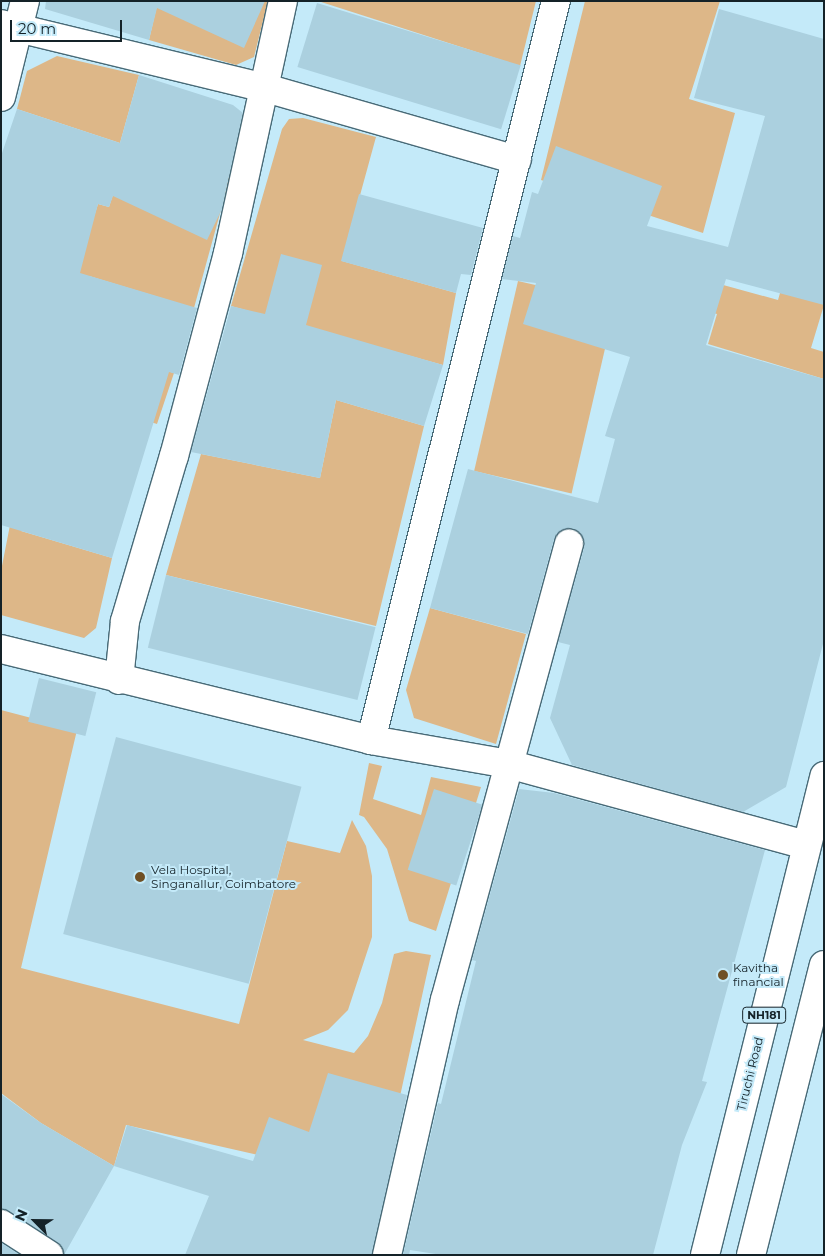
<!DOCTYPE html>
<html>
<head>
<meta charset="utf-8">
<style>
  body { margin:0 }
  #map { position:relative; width:825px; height:1256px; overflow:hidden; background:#c4eaf9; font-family:Montserrat,sans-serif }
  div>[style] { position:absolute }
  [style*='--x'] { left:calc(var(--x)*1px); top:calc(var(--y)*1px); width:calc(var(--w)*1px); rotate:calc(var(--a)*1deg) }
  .green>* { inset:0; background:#ddb788; transform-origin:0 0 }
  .building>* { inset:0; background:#abd0df; transform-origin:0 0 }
  .roads { filter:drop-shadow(1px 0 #486a77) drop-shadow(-1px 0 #486a77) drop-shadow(0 1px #486a77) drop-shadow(0 -1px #486a77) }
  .street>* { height:28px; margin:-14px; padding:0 14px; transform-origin:14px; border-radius:14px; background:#fff }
  .highway>* { height:28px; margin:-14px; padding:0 14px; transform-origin:14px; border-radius:14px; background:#fff }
  .dots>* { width:14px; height:14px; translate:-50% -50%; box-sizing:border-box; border:2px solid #c4eaf9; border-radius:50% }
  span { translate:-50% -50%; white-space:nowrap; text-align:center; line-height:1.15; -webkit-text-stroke:4px #c4eaf9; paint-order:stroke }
  .shield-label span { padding:1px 4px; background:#c4eaf9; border:1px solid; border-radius:4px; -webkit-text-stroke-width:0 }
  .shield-label { font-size:11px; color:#142228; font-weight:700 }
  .poi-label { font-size:12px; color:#142228 }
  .left { translate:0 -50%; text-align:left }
  .street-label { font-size:12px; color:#142228 }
  .frame { position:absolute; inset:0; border:2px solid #142228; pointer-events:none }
  .north { position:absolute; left:10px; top:1196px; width:50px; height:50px; -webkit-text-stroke:4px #c4eaf9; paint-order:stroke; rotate:293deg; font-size:14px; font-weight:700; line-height:20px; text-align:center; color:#142228 }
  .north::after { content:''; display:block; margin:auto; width:18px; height:22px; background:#142228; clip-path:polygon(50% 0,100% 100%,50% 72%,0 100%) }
  .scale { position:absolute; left:10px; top:20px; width:112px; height:22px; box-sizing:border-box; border:2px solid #142228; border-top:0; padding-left:6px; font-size:15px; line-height:18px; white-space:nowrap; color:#142228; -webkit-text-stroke:4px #c4eaf9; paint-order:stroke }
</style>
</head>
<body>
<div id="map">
  <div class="green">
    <div style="clip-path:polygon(158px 1px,268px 1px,254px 57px,236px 65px,149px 40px)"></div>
    <div style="clip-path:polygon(318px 1px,536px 1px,520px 66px)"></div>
    <div style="clip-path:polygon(585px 1px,720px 1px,689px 99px,735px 113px,703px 233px,541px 180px)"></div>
    <div style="clip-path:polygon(57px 56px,139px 75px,120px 143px,17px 109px,27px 71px)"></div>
    <div style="clip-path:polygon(303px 118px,376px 137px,342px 261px,456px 293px,443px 365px,231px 306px,282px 129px,289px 119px)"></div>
    <div style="clip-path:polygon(129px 145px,230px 177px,194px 308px,89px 276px,69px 342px,174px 373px,157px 424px,39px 387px,98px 204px,109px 207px)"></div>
    <div style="clip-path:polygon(790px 258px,824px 268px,824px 305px,811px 348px,824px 352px,824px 379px,708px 344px,717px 314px,621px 285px,629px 259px,778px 300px)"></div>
    <div style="left:518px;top:281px;width:100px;height:195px;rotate:13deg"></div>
    <div style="clip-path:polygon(336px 400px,424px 426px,376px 626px,166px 575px,201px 454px,320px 478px)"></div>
    <div style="clip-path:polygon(21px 469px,21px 531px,112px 558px,96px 628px,84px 638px,1px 615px,1px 571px)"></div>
    <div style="clip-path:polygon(430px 608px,526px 634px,496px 744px,414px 718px,406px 690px)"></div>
    <div style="clip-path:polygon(1px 710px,77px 730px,21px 968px,239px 1024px,287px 841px,340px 853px,352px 820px,366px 846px,372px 876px,372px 937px,348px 1010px,328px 1030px,303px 1040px,354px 1053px,368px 1036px,382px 1003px,394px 954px,406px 951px,431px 955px,381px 1183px,126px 1125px,114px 1166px,41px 1123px,1px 1093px)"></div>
    <div style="clip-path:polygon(369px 763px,382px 766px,373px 799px,421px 815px,431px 777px,481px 787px,436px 931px,409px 921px,387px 849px,364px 817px,359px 815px)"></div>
  </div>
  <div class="building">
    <div style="clip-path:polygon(46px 1px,265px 1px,244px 48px,157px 8px,149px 40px,45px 9px)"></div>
    <div style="left:317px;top:3px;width:213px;height:67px;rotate:17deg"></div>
    <div style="clip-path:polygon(719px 9px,824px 39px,824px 305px,726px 279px,706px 345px,824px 379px,824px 640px,786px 787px,743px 812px,572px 765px,550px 718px,570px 645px,558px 642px,584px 548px,580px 533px,566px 529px,554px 539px,528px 634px,430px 608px,468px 469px,598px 503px,615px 439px,605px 436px,630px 357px,523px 324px,536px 283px,502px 279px,513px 236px,520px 238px,532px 192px,538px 194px,556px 146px,662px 186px,647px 226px,728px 247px,765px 116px,694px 98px)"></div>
    <div style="clip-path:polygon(139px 75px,233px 105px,243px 113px,222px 209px,207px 240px,113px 196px,109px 207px,98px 204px,80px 273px,197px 308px,179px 375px,169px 372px,112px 558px,1px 525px,1px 156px,17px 109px,120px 143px)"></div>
    <div style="clip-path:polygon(359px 194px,483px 228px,471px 275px,461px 274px,456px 293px,341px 261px)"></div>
    <div style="clip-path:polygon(281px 254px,322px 265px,306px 325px,443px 365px,424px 426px,336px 400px,320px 478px,191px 452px,231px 306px,265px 314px)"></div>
    <div style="left:166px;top:575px;width:216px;height:75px;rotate:14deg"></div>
    <div style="left:39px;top:678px;width:59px;height:45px;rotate:14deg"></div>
    <div style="left:116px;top:737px;width:192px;height:204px;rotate:15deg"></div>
    <div style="left:434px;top:789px;width:51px;height:85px;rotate:18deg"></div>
    <div style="clip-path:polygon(519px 789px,554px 793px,765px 850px,702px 1081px,707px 1082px,682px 1145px,653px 1255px,442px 1255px,410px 1250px,409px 1255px,403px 1255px,438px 1103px,441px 1104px,476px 961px,472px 960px)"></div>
    <div style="clip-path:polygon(328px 1073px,407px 1095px,372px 1255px,185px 1255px,209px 1196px,114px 1166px,127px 1125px,253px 1161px,269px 1117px,309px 1132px)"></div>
    <div style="clip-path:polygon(1px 1094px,41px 1123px,114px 1166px,64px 1255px,57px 1242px,1px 1208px)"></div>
    <div style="clip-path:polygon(1px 1243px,20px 1255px,1px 1255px)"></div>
  </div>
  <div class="roads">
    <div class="street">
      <div style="--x:1;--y:24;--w:268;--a:13.6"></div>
      <div style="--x:262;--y:87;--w:265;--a:16"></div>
      <div style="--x:1;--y:97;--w:99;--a:-76"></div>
      <div style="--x:1;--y:649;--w:381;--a:13.8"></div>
      <div style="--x:371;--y:740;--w:139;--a:9.9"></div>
      <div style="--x:508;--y:764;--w:309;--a:15.2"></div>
      <div style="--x:119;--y:680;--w:59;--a:-84.2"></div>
      <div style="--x:125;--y:621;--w:172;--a:-73.5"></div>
      <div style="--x:174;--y:456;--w:210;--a:-75.1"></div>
      <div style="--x:228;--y:253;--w:258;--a:-77.7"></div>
      <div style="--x:371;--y:740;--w:762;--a:-75.95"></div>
      <div style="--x:1;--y:1224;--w:57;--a:32.9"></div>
      <div style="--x:387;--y:1255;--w:262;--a:-77.2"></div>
      <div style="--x:445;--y:1000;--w:473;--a:-74.8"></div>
    </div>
    <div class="highway">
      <div style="--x:705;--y:1255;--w:494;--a:-76"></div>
      <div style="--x:751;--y:1255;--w:299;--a:-75.9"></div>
    </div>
  </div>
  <div class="dots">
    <div style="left:140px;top:877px;background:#6f5025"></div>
    <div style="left:723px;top:975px;background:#6f5025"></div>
  </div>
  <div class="shield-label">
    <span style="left:764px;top:1015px">NH181</span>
  </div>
  <div class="poi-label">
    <span class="left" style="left:151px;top:877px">Vela Hospital,<br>Singanallur, Coimbatore</span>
    <span class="left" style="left:733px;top:975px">Kavitha<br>financial</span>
  </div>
  <div class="street-label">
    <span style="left:750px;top:1074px;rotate:-76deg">Tiruchi Road</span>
  </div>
  <div class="frame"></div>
  <div class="north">N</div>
  <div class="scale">20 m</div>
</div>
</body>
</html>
